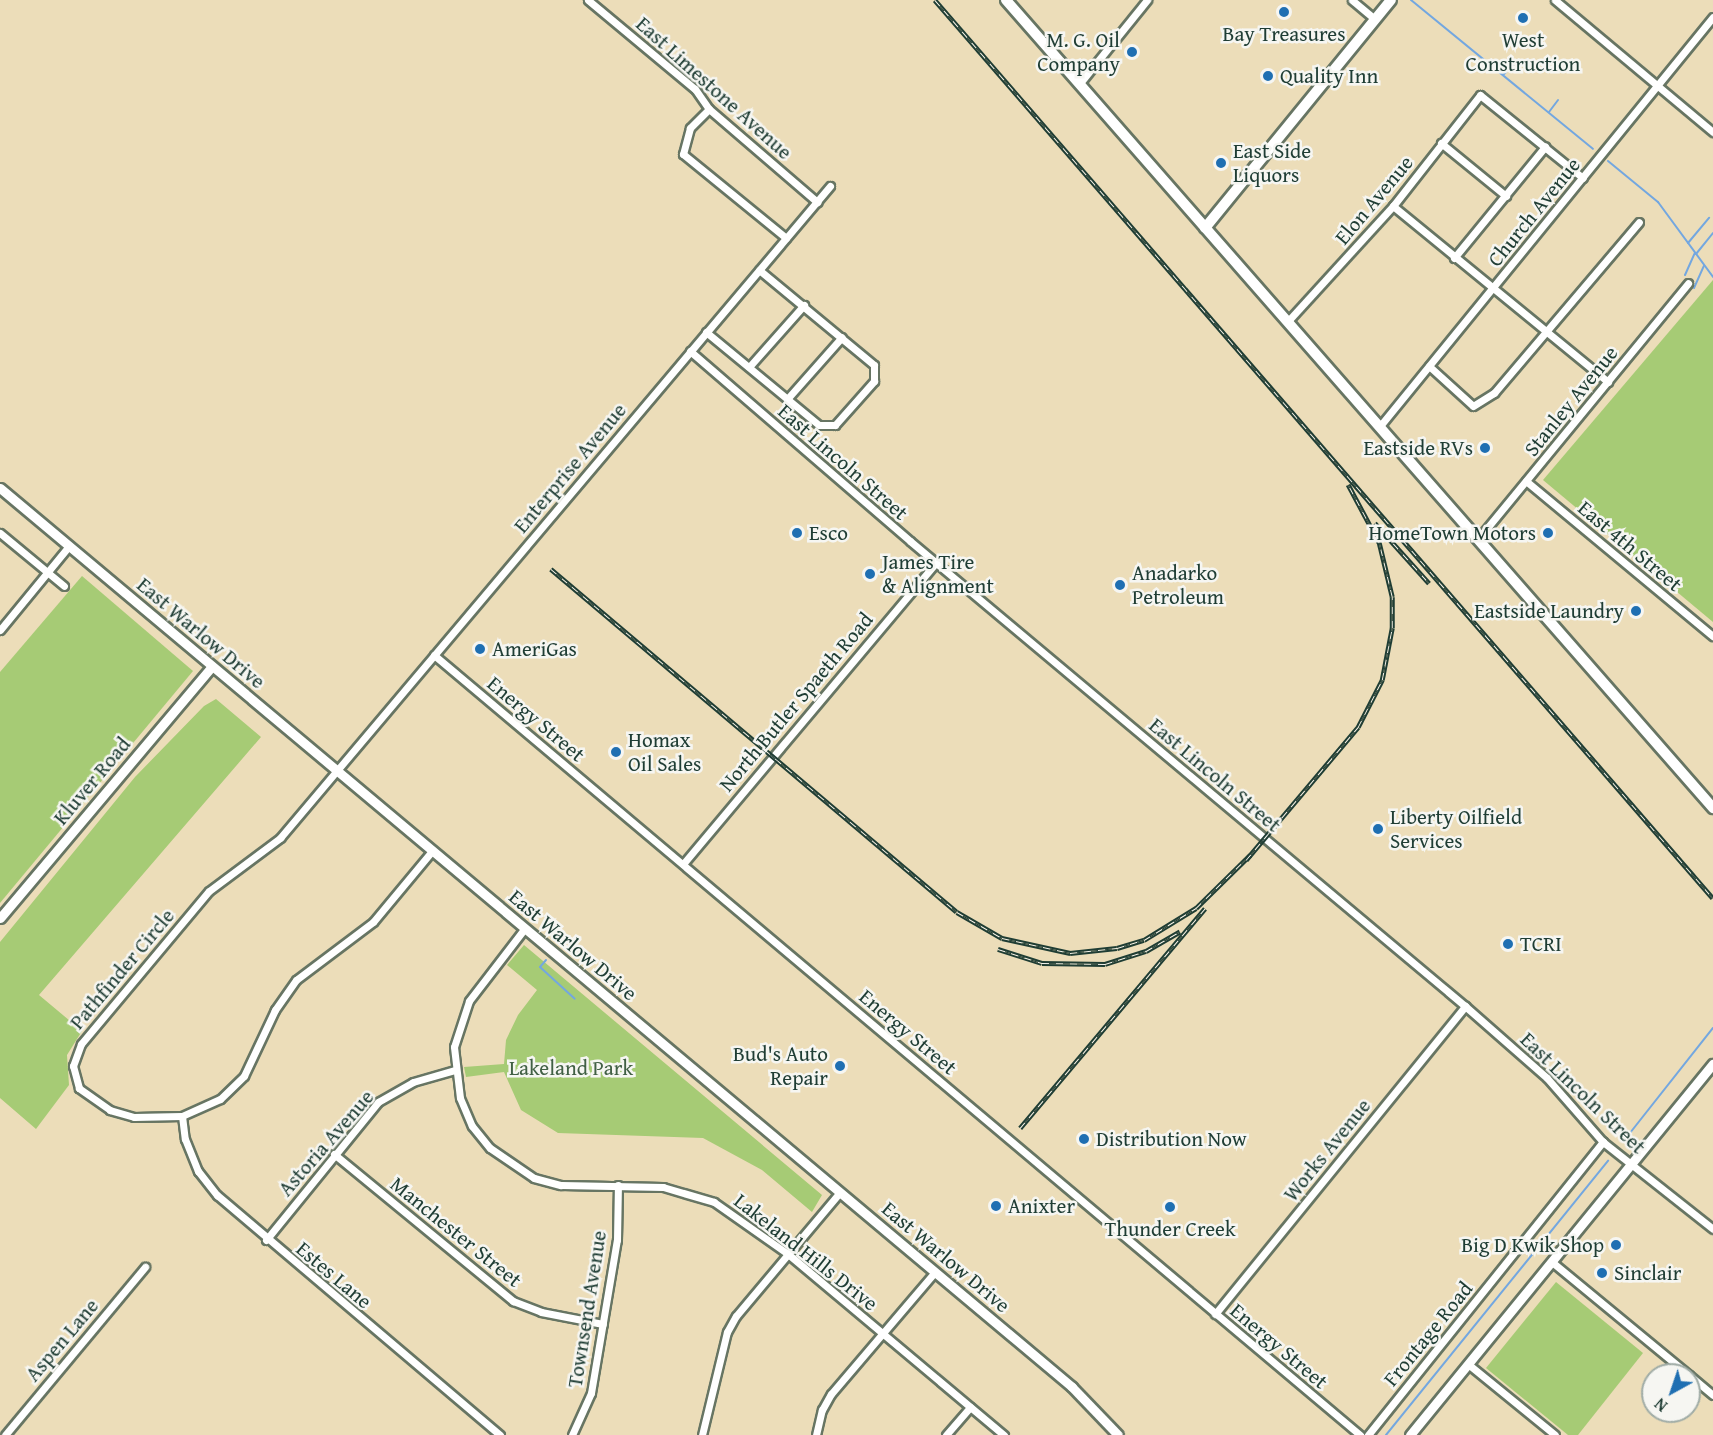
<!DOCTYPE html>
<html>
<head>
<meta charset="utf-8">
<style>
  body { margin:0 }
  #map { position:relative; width:1713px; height:1435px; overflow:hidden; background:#ecddb9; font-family:"Gentium Book Plus",serif }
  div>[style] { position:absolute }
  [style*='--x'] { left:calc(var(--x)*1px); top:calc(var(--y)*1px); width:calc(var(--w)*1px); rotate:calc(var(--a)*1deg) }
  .green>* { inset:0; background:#a6cb75 }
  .stream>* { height:2px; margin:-1px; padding:0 1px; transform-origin:1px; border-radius:1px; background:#73a7e0 }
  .roads { filter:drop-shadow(2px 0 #677563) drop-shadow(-2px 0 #677563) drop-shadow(0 2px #677563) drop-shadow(0 -2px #677563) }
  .minor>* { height:7px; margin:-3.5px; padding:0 3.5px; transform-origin:3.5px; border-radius:3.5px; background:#fff }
  .tertiary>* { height:9px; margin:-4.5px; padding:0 4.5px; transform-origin:4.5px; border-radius:4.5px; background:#fff }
  .secondary>* { height:10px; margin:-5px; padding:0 5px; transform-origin:5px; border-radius:5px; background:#fff }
  .primary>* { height:10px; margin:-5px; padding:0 5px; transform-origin:5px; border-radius:5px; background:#fff }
  .rail>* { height:4.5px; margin-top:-2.25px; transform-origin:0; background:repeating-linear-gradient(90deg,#f6f6f2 0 7px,#1f3d34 0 14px); box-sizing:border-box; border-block:2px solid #1f3d34 }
  .dots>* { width:16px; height:16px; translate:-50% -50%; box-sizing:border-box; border:3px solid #f6f6f2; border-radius:50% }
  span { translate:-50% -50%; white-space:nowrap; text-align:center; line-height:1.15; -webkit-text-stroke:5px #f6f6f2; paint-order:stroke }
  .poi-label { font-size:21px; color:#1f3d34 }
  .right { translate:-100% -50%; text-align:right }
  .left { translate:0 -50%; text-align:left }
  .street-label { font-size:21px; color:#1f3d34 }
  .park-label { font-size:21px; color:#416044 }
  .north { position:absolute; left:1641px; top:1363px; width:60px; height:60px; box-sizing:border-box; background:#f6f6f2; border:2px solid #a0aca6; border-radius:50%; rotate:220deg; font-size:16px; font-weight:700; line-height:24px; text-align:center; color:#1f3d34 }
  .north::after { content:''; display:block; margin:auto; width:21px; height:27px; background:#1f6fb2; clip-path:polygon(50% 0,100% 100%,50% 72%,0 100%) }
</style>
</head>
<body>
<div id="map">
  <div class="green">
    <div style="clip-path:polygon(1713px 280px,1713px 622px,1543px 480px)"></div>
    <div style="clip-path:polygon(82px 576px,193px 671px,0 903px,0 672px)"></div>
    <div style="clip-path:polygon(216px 699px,261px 737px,39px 995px,82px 1031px,67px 1055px,69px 1085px,36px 1129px,0 1098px,0 942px,135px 777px,204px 706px)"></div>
    <div style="clip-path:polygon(524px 945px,822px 1195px,812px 1212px,762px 1170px,703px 1138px,558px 1133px,521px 1110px,504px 1072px,466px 1077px,464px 1067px,504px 1064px,506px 1040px,518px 1015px,537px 990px,507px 965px)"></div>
    <div style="clip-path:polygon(1556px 1282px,1643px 1353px,1578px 1435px,1568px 1435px,1486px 1368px)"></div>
  </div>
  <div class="stream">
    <div style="--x:1411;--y:0;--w:235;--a:39.3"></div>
    <div style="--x:1504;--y:74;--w:14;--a:-45"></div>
    <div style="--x:1549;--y:112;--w:15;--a:-53"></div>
    <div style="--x:1608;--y:161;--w:65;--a:39.4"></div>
    <div style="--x:1658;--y:202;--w:93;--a:53.7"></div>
    <div style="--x:1688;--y:243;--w:33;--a:-50"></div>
    <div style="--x:1696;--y:254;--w:27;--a:-51"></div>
    <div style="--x:1685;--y:275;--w:24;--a:-66"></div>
    <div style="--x:1694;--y:288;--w:24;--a:-66"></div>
    <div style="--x:546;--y:960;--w:9;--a:131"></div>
    <div style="--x:540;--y:967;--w:47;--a:42.4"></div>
    <div style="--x:1626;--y:1138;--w:140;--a:-51.7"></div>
    <div style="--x:1386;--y:1435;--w:353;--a:-51"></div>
  </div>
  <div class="roads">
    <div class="minor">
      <div style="--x:588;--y:0;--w:139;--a:39.8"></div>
      <div style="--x:695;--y:89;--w:24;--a:55"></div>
      <div style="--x:709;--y:109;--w:143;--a:40.7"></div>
      <div style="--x:1352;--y:0;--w:30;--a:40"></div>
      <div style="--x:1555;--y:0;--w:206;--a:39.9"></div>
      <div style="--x:1080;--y:83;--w:107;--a:-51.1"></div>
      <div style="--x:709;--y:109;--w:27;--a:135"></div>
      <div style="--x:690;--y:128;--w:27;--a:105"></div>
      <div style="--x:683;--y:154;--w:133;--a:39.2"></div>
      <div style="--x:1441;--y:143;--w:84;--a:39.2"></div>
      <div style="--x:1393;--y:206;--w:278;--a:39.3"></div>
      <div style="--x:1454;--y:258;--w:144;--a:-50.7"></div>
      <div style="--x:1288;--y:321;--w:156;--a:-47.6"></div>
      <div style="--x:1393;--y:206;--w:141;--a:-51.9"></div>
      <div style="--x:1480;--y:95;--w:132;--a:38.9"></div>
      <div style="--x:706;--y:332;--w:146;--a:39.5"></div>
      <div style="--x:819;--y:425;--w:16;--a:0"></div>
      <div style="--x:835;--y:425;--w:59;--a:-48.4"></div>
      <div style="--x:874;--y:381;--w:16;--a:-90"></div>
      <div style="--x:874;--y:365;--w:149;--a:-140.4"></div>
      <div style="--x:690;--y:351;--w:291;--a:40.8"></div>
      <div style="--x:910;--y:541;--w:724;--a:39.96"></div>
      <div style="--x:1465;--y:1006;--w:109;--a:41.3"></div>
      <div style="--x:1547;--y:1078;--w:85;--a:48.8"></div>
      <div style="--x:1603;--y:1142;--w:140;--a:38.3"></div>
      <div style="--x:1429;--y:366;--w:59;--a:42.3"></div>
      <div style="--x:1473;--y:406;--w:25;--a:-32"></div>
      <div style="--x:1494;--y:393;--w:224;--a:-49.7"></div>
      <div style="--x:749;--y:367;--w:83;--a:-48.4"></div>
      <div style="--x:788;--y:398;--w:81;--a:-48.5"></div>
      <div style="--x:1380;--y:426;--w:527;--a:-50.85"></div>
      <div style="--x:1526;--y:481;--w:243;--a:39.7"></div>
      <div style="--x:0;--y:533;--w:83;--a:39.6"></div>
      <div style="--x:1478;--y:539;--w:331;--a:-50.6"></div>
      <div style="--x:0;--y:630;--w:109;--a:-50.6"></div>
      <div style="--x:434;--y:655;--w:1211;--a:40.11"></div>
      <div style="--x:432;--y:851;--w:92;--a:129.7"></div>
      <div style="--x:373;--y:922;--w:96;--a:143"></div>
      <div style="--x:296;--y:980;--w:37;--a:125"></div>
      <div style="--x:275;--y:1010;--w:73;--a:115.2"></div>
      <div style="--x:244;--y:1076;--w:33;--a:136"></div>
      <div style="--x:220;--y:1099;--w:42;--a:155.9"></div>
      <div style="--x:182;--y:1116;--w:48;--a:178.8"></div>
      <div style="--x:134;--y:1117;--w:25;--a:-164"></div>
      <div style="--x:110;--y:1110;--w:38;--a:-145"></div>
      <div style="--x:79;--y:1088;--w:23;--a:-105"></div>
      <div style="--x:73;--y:1066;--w:23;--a:-70"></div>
      <div style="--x:81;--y:1044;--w:199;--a:-50.1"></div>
      <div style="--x:209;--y:891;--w:89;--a:-36.7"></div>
      <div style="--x:280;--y:838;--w:853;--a:-49.85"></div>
      <div style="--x:683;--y:864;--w:394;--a:-50"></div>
      <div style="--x:525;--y:928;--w:92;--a:127.5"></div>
      <div style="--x:469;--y:1001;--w:48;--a:108.1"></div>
      <div style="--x:454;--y:1047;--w:51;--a:83.3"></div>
      <div style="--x:460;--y:1098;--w:30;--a:67"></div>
      <div style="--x:472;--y:1126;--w:28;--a:51"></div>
      <div style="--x:490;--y:1148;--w:53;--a:34.3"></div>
      <div style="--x:534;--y:1178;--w:28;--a:15"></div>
      <div style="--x:561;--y:1185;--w:102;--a:1.1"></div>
      <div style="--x:663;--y:1187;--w:53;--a:16.4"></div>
      <div style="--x:714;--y:1202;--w:90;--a:35.1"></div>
      <div style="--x:788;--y:1254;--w:282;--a:40"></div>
      <div style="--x:182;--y:1116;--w:23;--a:83"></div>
      <div style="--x:185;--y:1139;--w:35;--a:68"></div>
      <div style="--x:198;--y:1171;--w:31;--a:52"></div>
      <div style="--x:217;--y:1195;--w:371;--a:40.3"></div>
      <div style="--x:334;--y:1154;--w:232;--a:39.4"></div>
      <div style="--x:513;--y:1301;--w:30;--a:21"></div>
      <div style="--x:541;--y:1312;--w:63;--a:11"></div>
      <div style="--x:266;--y:1240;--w:178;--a:-50.9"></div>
      <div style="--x:378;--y:1102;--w:40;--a:-29.7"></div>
      <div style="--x:413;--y:1082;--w:44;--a:-15.9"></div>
      <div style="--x:1552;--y:1262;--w:178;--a:39.5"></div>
      <div style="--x:1215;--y:1314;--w:397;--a:-50.9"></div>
      <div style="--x:1468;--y:1364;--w:112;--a:39.2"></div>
      <div style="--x:1689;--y:1375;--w:31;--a:40"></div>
      <div style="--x:5;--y:1435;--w:219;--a:-50.2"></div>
      <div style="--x:572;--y:1435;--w:46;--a:-65.7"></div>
      <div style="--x:591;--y:1393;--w:155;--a:-80.4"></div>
      <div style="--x:617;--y:1240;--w:55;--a:-89"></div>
      <div style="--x:702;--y:1435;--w:106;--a:-76.4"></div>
      <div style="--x:727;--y:1332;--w:18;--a:-61"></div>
      <div style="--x:736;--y:1316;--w:162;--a:-50"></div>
      <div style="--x:816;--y:1435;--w:26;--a:-77"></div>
      <div style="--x:822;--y:1410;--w:18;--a:-61"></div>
      <div style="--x:831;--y:1394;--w:160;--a:-49.6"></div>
      <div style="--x:946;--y:1435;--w:37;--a:-49"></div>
      <div style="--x:1368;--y:1435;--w:376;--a:-51.3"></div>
    </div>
    <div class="tertiary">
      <div style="--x:0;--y:488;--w:1399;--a:39.98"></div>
      <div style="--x:1072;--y:1387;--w:66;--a:46.2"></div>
      <div style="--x:0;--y:918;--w:329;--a:-49.9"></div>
      <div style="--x:1410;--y:1435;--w:479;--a:-50.8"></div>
    </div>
    <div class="secondary">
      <div style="--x:1205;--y:228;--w:294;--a:-50.8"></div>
    </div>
    <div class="primary">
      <div style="--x:1006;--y:0;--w:1074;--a:48.81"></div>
    </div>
  </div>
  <div class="rail">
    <div style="--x:935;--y:0;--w:1188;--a:49.1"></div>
    <div style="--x:1375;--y:523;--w:81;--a:48"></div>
    <div style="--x:551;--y:569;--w:531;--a:40.19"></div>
    <div style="--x:957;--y:912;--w:52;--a:30"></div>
    <div style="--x:1002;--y:938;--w:70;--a:12.4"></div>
    <div style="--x:1070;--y:953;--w:47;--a:-6.1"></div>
    <div style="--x:1117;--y:948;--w:28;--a:-17"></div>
    <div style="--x:1144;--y:940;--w:61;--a:-31.6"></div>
    <div style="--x:1196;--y:908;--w:76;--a:-44.5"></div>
    <div style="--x:1246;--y:860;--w:174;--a:-49.9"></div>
    <div style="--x:1358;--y:727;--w:53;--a:-62.9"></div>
    <div style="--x:1382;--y:680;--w:53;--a:-79.1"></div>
    <div style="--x:1392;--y:628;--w:31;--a:-90"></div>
    <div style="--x:1392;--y:597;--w:56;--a:-103.5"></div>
    <div style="--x:1379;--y:543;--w:66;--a:-118.1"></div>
    <div style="--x:998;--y:949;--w:46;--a:17.7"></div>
    <div style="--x:1042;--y:963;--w:63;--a:0.9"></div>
    <div style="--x:1105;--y:964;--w:43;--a:-17.6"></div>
    <div style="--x:1146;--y:951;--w:39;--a:-30"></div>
    <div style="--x:1020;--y:1128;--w:287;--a:-49.9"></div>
  </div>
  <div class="dots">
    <div style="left:1284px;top:12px;background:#1f6fb2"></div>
    <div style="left:1523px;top:18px;background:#1f6fb2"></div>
    <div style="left:1132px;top:52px;background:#1f6fb2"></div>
    <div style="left:1268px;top:76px;background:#1f6fb2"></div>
    <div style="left:1221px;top:163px;background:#1f6fb2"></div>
    <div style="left:1485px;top:448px;background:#1f6fb2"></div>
    <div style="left:797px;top:533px;background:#1f6fb2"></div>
    <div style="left:1548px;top:533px;background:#1f6fb2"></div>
    <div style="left:870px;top:574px;background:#1f6fb2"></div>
    <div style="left:1120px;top:585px;background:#1f6fb2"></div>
    <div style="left:1636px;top:611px;background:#1f6fb2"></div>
    <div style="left:480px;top:649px;background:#1f6fb2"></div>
    <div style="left:616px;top:752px;background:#1f6fb2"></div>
    <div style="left:1378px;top:829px;background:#1f6fb2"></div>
    <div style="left:1508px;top:944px;background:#1f6fb2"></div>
    <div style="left:840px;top:1066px;background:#1f6fb2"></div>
    <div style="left:1084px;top:1139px;background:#1f6fb2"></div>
    <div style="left:996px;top:1206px;background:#1f6fb2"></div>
    <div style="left:1170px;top:1207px;background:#1f6fb2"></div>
    <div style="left:1616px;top:1245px;background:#1f6fb2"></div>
    <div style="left:1602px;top:1273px;background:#1f6fb2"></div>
  </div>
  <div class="poi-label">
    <span style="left:1284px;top:34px">Bay Treasures</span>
    <span class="right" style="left:1120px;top:52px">M. G. Oil<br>Company</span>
    <span style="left:1523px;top:52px">West<br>Construction</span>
    <span class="left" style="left:1280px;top:76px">Quality Inn</span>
    <span class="left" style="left:1233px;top:163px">East Side<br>Liquors</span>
    <span class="right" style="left:1473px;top:448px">Eastside RVs</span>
    <span class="left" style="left:809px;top:533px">Esco</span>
    <span class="right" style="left:1536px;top:533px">HomeTown Motors</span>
    <span class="left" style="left:882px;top:574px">James Tire<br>&amp; Alignment</span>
    <span class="left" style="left:1132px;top:585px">Anadarko<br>Petroleum</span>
    <span class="right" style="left:1624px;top:611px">Eastside Laundry</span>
    <span class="left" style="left:492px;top:649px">AmeriGas</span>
    <span class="left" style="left:628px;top:752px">Homax<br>Oil Sales</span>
    <span class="left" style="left:1390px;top:829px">Liberty Oilfield<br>Services</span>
    <span class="left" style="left:1520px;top:944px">TCRI</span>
    <span class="right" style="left:828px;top:1066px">Bud's Auto<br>Repair</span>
    <span class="left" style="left:1096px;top:1139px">Distribution Now</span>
    <span class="left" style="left:1008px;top:1206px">Anixter</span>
    <span style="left:1170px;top:1229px">Thunder Creek</span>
    <span class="right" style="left:1604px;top:1245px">Big D Kwik Shop</span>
    <span class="left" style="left:1614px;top:1273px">Sinclair</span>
  </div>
  <div class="street-label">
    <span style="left:714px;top:88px;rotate:42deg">East Limestone Avenue</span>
    <span style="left:1374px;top:200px;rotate:-50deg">Elon Avenue</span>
    <span style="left:1534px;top:212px;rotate:-51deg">Church Avenue</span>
    <span style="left:1571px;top:401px;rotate:-51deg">Stanley Avenue</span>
    <span style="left:843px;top:462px;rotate:41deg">East Lincoln Street</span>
    <span style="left:570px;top:468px;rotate:-50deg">Enterprise Avenue</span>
    <span style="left:1630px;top:546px;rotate:40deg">East 4th Street</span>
    <span style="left:201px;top:633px;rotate:40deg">East Warlow Drive</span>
    <span style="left:796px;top:702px;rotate:-50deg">North Butler Spaeth Road</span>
    <span style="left:536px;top:719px;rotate:40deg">Energy Street</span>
    <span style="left:1215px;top:775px;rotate:40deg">East Lincoln Street</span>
    <span style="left:92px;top:781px;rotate:-50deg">Kluver Road</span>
    <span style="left:573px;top:945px;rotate:40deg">East Warlow Drive</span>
    <span style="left:122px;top:969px;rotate:-50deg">Pathfinder Circle</span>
    <span style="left:908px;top:1032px;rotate:40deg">Energy Street</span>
    <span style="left:1583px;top:1093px;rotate:44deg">East Lincoln Street</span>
    <span style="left:326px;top:1143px;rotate:-49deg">Astoria Avenue</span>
    <span style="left:1327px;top:1150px;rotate:-51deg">Works Avenue</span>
    <span style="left:456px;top:1232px;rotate:39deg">Manchester Street</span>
    <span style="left:806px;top:1252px;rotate:38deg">Lakeland Hills Drive</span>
    <span style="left:946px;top:1257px;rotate:40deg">East Warlow Drive</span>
    <span style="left:334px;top:1275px;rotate:40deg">Estes Lane</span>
    <span style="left:587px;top:1309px;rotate:-81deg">Townsend Avenue</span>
    <span style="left:1428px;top:1334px;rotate:-51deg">Frontage Road</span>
    <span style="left:62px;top:1340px;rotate:-50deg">Aspen Lane</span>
    <span style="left:1279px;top:1346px;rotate:40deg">Energy Street</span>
  </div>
  <div class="park-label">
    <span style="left:571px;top:1068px">Lakeland Park</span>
  </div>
  <div class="north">N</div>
</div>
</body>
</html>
